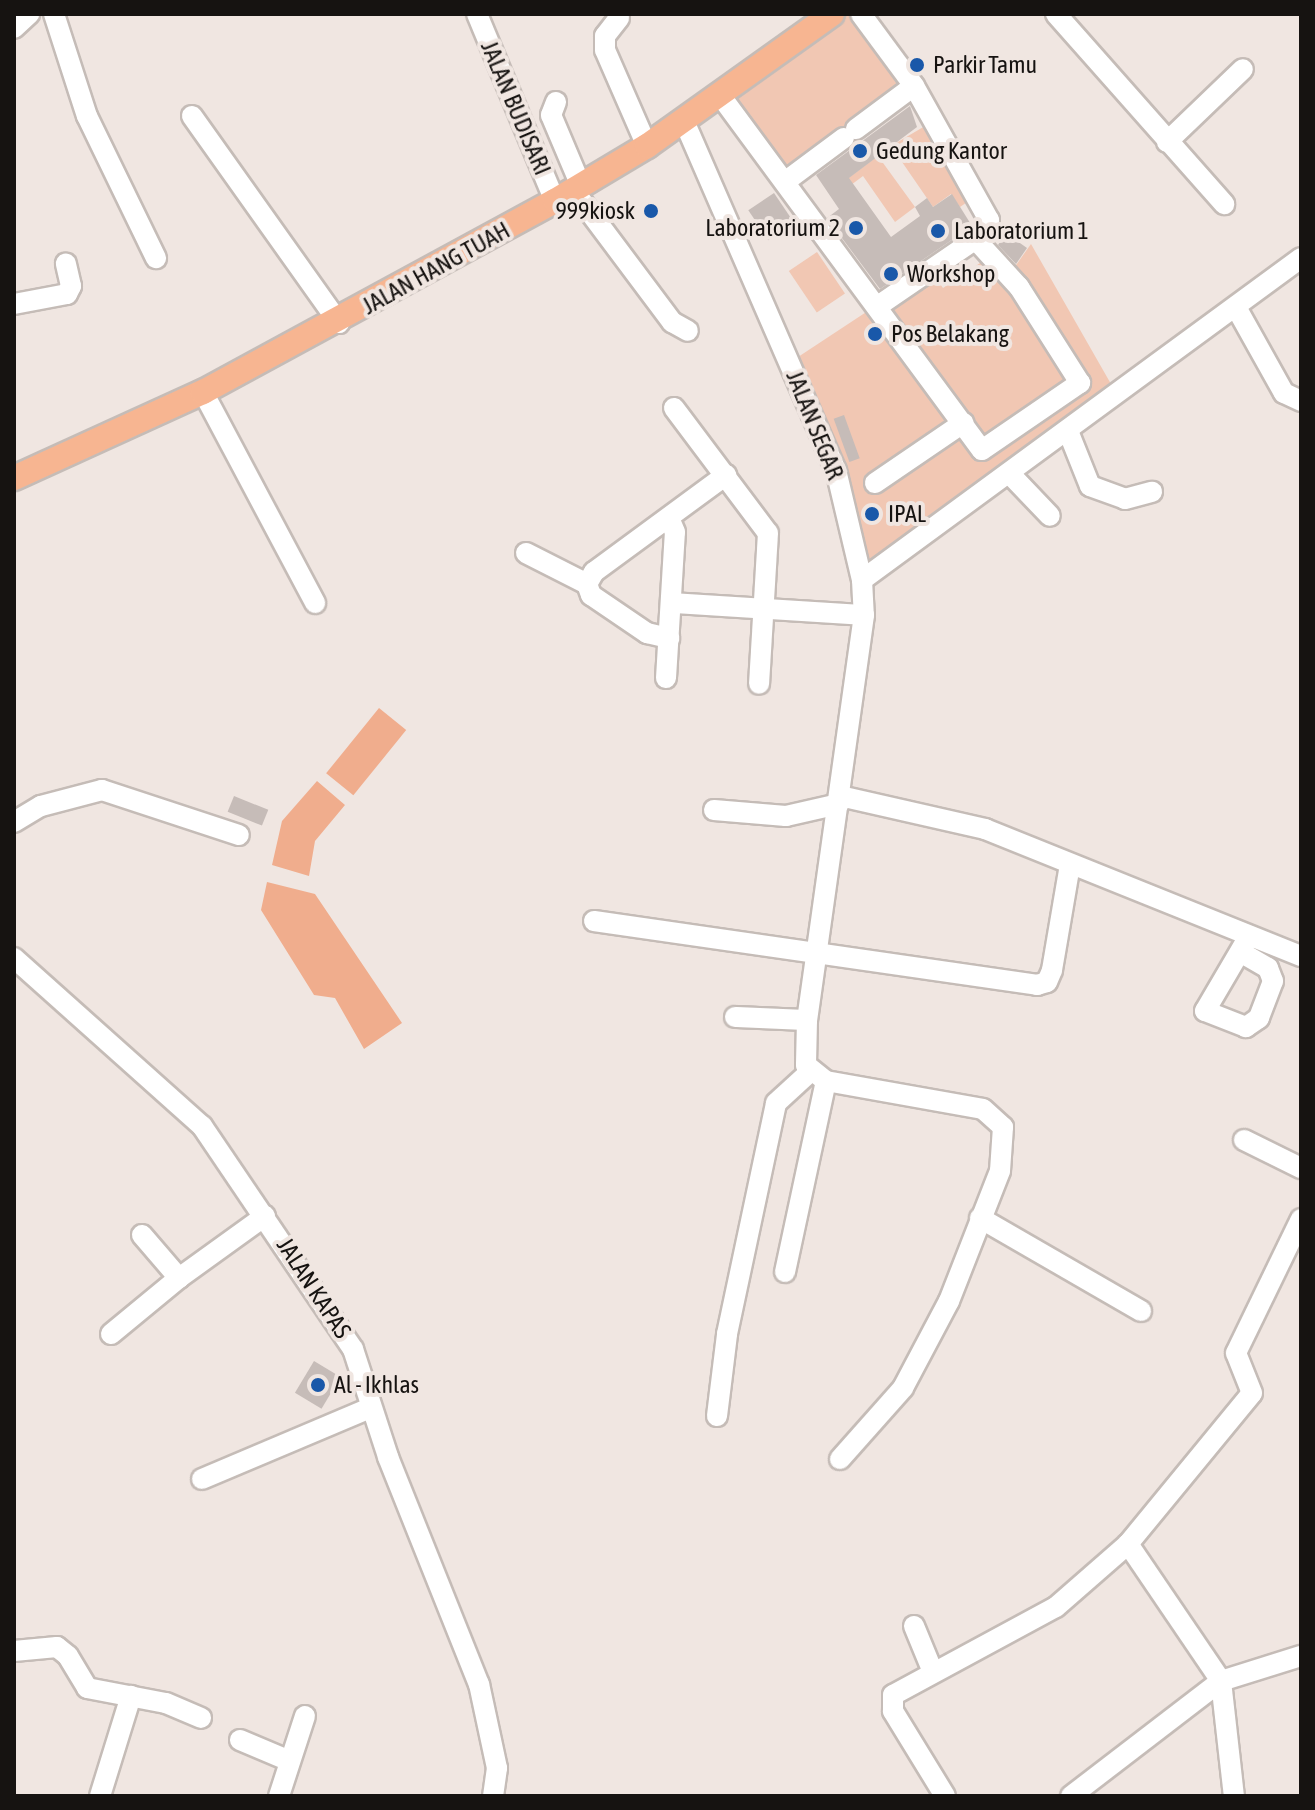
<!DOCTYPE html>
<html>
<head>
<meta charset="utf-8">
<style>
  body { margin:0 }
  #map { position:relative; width:1315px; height:1810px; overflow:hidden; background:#f0e6e1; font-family:"Asap Condensed",sans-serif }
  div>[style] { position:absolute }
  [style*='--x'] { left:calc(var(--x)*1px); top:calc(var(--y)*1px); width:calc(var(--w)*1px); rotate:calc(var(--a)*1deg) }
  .green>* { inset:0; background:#f1c7b3; transform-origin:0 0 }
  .water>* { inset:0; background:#f0ad8d; transform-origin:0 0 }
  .building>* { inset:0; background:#c6bcb8; transform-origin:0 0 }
  .roads { filter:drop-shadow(2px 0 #c5bcb7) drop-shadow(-2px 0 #c5bcb7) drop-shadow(0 2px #c5bcb7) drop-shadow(0 -2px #c5bcb7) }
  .minor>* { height:20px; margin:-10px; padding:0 10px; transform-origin:10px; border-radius:10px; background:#fff }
  .major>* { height:24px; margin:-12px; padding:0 12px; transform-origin:12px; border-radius:12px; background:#f7b591 }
  .dots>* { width:22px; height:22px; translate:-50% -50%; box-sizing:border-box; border:4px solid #f0e6e1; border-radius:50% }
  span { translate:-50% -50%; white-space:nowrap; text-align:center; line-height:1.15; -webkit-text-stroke:8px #f0e6e1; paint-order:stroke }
  .poi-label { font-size:24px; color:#161311 }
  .left { translate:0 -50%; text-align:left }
  .right { translate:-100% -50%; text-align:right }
  .street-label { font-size:24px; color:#161311 }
  .frame { position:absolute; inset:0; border:16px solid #161311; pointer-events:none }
</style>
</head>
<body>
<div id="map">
  <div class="green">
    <div style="clip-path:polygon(844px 14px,861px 14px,914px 86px,840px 132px,786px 181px,723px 100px)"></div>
    <div style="clip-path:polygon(925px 126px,973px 198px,960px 207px,951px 194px,933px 207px,891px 146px)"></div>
    <div style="clip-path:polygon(878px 156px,915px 207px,895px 222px,863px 176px,839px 194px,835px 188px)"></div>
    <div style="clip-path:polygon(1031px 244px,1115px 391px,865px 573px,795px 359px,930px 270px,943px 288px,983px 261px,1009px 275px)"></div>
    <div style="left:817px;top:252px;width:50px;height:34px;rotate:56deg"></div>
  </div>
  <div class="water">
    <div style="left:379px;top:708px;width:35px;height:84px;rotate:39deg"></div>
    <div style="clip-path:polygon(317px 781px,345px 805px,315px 841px,309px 876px,272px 865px,282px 821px)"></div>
    <div style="clip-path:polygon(267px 882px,315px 894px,402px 1023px,364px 1049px,335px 998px,314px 995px,261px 910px)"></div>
  </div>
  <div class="building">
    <div style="clip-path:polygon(910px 106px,917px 127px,849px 178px,891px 237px,920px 216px,915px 207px,927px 198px,933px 207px,952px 194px,972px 226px,880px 289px,827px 218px,839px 209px,816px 175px)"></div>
    <div style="left:774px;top:193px;width:36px;height:31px;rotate:56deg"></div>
    <div style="clip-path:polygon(1006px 233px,1027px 248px,1016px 264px,998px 245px)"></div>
    <div style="left:844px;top:415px;width:46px;height:11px;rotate:70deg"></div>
    <div style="left:234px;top:796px;width:37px;height:17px;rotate:22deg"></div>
    <div style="left:314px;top:1361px;width:31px;height:37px;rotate:31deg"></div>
  </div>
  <div class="roads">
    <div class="minor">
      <div style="--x:54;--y:14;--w:107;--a:72.1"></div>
      <div style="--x:87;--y:116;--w:158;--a:64.1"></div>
      <div style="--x:477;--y:14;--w:203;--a:67.4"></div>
      <div style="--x:861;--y:14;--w:89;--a:53.6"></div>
      <div style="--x:914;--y:86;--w:154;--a:60.8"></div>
      <div style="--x:989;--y:220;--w:12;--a:104"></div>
      <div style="--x:986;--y:232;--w:131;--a:145.6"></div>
      <div style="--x:1056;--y:14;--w:254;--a:48.5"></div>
      <div style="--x:619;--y:18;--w:23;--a:128"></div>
      <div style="--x:605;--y:36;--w:14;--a:90"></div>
      <div style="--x:605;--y:50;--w:105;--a:66.4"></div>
      <div style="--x:14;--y:28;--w:21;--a:-43"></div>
      <div style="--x:720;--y:95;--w:441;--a:53.6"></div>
      <div style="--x:982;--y:450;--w:119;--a:-34.4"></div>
      <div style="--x:1080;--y:383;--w:114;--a:-122.4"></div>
      <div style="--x:1019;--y:287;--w:65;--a:-132.5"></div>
      <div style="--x:556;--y:102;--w:14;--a:111"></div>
      <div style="--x:551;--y:115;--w:77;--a:67.1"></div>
      <div style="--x:192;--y:116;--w:254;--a:54.6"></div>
      <div style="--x:684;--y:121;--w:381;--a:66.5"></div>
      <div style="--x:836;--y:470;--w:113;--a:76.7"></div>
      <div style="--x:862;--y:580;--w:35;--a:87"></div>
      <div style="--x:864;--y:615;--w:409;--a:98"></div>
      <div style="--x:807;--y:1020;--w:45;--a:91.3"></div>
      <div style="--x:806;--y:1065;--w:26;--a:39"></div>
      <div style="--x:826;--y:1081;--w:159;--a:10.1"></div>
      <div style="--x:983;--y:1109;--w:27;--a:42"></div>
      <div style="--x:1003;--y:1127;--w:44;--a:93.9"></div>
      <div style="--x:1000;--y:1171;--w:140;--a:111.4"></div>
      <div style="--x:949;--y:1301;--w:98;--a:117.9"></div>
      <div style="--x:903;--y:1388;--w:95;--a:131.6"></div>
      <div style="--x:856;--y:129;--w:72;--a:-36.6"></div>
      <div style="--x:1167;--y:142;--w:105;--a:-43.8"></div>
      <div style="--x:786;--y:181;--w:72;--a:-36.6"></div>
      <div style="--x:574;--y:191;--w:164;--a:53.2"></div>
      <div style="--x:672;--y:322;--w:18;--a:29"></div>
      <div style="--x:14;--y:304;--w:54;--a:-10.7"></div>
      <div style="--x:67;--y:294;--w:9;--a:-63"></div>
      <div style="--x:71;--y:286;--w:23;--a:-103"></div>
      <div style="--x:1237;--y:309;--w:96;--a:60.8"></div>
      <div style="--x:1284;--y:393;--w:19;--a:25"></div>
      <div style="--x:203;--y:392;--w:239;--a:62"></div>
      <div style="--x:674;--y:408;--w:156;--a:53.1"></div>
      <div style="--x:768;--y:533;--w:151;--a:93.4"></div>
      <div style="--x:1068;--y:431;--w:59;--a:68.2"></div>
      <div style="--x:1090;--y:486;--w:37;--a:20"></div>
      <div style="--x:1125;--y:499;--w:28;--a:-15"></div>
      <div style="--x:1009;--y:473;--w:59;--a:46.4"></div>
      <div style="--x:875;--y:483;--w:107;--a:-34.3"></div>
      <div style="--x:526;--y:553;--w:68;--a:26.9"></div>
      <div style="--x:587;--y:584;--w:12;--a:70"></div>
      <div style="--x:591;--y:595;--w:68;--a:34.2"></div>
      <div style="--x:647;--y:633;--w:23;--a:13"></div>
      <div style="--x:862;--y:580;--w:544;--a:-36.26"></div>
      <div style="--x:587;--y:584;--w:14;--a:-60"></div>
      <div style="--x:594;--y:572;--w:164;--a:-36.3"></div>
      <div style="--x:673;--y:603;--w:191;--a:3.6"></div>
      <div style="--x:666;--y:678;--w:146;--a:-86.5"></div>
      <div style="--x:675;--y:532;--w:13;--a:-113"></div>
      <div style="--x:840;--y:796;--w:149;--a:12.8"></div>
      <div style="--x:985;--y:829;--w:341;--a:21.9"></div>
      <div style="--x:714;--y:810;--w:72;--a:4.8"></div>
      <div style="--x:786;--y:816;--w:54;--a:-12.8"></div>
      <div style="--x:14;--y:822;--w:31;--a:-31"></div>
      <div style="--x:41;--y:806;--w:63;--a:-14.7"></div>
      <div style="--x:102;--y:790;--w:144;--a:18.2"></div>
      <div style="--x:594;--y:921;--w:448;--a:8.2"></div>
      <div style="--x:1037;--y:985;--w:10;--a:-17"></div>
      <div style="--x:1047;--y:982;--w:13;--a:-67"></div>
      <div style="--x:1052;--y:970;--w:107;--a:-80.3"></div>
      <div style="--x:1242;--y:953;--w:30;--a:30"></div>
      <div style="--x:1268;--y:968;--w:14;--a:69"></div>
      <div style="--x:1273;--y:981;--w:40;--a:111"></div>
      <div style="--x:1259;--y:1018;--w:16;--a:145"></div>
      <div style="--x:1246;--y:1027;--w:44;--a:-158.7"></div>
      <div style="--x:1205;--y:1011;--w:87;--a:-59.6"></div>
      <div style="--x:14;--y:958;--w:252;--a:41.8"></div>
      <div style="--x:202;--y:1126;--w:269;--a:55.9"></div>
      <div style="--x:353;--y:1349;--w:114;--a:72"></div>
      <div style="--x:388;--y:1457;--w:245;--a:68.2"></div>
      <div style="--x:479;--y:1684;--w:86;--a:77.9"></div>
      <div style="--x:497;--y:1768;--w:28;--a:98"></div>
      <div style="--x:735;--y:1017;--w:72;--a:2.4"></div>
      <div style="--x:1244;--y:1140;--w:64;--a:26.2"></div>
      <div style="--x:980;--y:1218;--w:186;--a:30"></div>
      <div style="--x:142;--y:1235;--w:57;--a:49.3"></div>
      <div style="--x:179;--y:1278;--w:106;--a:-35.8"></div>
      <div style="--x:785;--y:1272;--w:195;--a:-77.9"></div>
      <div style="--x:111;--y:1334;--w:88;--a:-39.5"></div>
      <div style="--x:717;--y:1416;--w:83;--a:-83"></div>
      <div style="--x:727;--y:1334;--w:236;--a:-78"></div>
      <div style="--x:776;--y:1103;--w:46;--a:-42.4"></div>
      <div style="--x:202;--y:1479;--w:182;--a:-22.9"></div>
      <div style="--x:1128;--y:1544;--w:166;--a:55.8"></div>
      <div style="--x:1221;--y:1681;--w:116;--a:83.6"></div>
      <div style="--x:914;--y:1626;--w:50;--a:67.6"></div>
      <div style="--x:14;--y:1651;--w:43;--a:-5.3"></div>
      <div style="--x:57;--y:1647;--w:14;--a:39"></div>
      <div style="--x:68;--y:1656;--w:37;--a:59"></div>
      <div style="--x:87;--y:1688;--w:80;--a:10.8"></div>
      <div style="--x:166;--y:1703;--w:38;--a:23"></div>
      <div style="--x:240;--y:1740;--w:54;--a:22.8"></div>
      <div style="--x:100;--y:1796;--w:105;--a:-72.8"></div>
      <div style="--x:279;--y:1796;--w:84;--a:-72"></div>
      <div style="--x:945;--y:1796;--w:100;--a:-121.5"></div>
      <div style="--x:893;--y:1711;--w:16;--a:-90"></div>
      <div style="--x:893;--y:1695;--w:185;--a:-28.4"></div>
      <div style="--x:1056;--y:1607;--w:96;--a:-41.2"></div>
      <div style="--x:1128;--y:1544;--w:195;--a:-50.6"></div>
      <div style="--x:1252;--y:1393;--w:43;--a:-111.8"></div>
      <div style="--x:1236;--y:1353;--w:149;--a:-64.1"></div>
      <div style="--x:1071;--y:1796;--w:189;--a:-37.5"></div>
      <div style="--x:1221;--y:1681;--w:84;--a:-17.4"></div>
    </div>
    <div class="major">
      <div style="--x:14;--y:478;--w:208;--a:-24.5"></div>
      <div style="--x:203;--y:392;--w:400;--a:-28.5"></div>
      <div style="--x:555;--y:201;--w:107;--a:-30.9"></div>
      <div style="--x:647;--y:146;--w:227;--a:-35.5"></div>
    </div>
  </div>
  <div class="dots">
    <div style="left:917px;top:65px;background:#1958a9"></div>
    <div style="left:860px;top:151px;background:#1958a9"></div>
    <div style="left:651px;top:211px;background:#1958a9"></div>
    <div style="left:856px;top:228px;background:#1958a9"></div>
    <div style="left:938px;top:231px;background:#1958a9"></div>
    <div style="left:891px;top:274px;background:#1958a9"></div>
    <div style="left:875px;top:334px;background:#1958a9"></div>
    <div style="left:872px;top:514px;background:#1958a9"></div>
    <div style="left:318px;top:1385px;background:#1958a9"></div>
  </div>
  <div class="poi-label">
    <span class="left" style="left:933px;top:65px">Parkir Tamu</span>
    <span class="left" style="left:876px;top:151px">Gedung Kantor</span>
    <span class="right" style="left:635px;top:211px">999kiosk</span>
    <span class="right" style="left:840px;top:228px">Laboratorium 2</span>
    <span class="left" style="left:954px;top:231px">Laboratorium 1</span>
    <span class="left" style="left:907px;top:274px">Workshop</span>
    <span class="left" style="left:891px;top:334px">Pos Belakang</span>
    <span class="left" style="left:888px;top:514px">IPAL</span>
    <span class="left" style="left:334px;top:1385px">Al - Ikhlas</span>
  </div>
  <div class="street-label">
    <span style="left:516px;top:108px;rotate:67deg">JALAN BUDISARI</span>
    <span style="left:436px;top:268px;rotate:-29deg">JALAN HANG TUAH</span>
    <span style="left:815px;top:425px;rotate:68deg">JALAN SEGAR</span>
    <span style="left:314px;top:1288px;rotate:57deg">JALAN KAPAS</span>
  </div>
  <div class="frame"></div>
</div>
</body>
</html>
